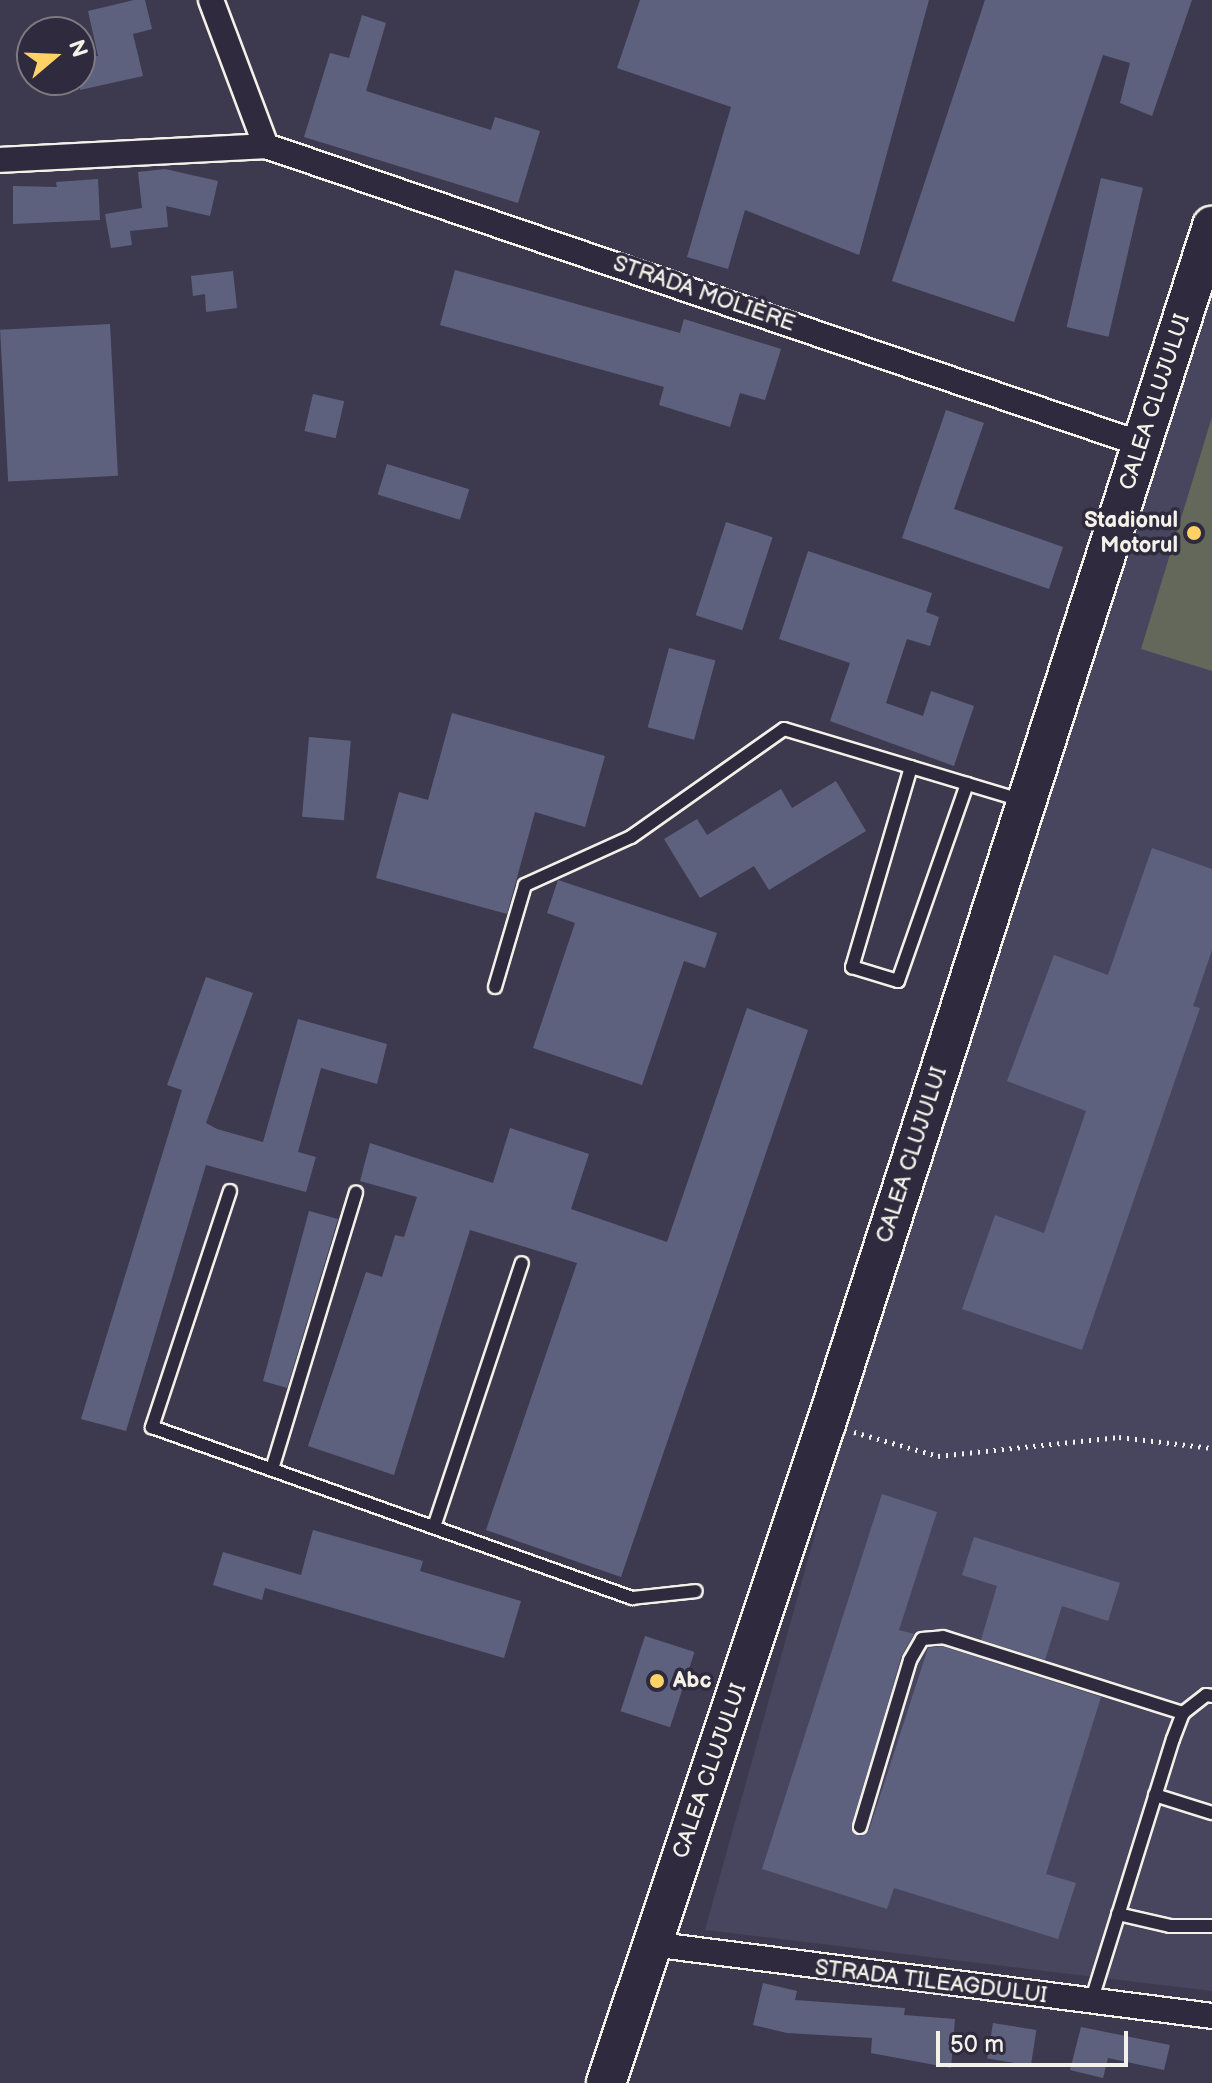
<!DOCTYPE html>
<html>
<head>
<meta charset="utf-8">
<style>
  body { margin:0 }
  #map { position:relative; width:1212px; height:2083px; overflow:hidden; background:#3d3a50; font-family:"Balsamiq Sans",sans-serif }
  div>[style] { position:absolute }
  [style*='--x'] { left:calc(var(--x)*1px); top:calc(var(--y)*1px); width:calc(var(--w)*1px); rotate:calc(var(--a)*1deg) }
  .built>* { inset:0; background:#47465e }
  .green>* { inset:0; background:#64685a }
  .building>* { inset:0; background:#5e617e; transform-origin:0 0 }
  .path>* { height:5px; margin-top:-2.5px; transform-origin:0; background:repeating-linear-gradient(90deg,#f4f1e8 0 2px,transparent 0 8px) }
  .roads { filter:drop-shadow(2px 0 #f4f1e8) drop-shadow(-2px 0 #f4f1e8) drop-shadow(0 2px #f4f1e8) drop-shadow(0 -2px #f4f1e8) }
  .service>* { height:12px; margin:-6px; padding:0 6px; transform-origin:6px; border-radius:6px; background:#2f2a3d }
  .minor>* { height:24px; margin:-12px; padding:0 12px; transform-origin:12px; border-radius:12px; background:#2f2a3d }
  .primary>* { height:38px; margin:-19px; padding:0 19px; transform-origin:19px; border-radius:19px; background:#2f2a3d }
  .dots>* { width:22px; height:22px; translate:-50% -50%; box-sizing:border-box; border:4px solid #2f2a3d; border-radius:50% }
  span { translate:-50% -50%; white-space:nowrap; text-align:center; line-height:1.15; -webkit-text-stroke:7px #2f2a3d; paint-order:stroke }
  .street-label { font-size:22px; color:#f4f1e8 }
  .poi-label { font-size:22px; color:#f4f1e8; font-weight:700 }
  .right { translate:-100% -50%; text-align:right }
  .left { translate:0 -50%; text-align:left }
  .north { position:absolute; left:16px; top:16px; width:80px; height:80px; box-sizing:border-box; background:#2f2a3d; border:2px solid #7e7a81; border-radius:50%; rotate:71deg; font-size:22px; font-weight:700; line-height:32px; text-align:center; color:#f4f1e8 }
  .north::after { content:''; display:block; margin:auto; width:28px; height:36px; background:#ffd166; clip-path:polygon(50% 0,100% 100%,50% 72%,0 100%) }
  .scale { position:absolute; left:936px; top:2031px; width:192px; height:36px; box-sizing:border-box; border:4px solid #f4f1e8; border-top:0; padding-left:10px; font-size:24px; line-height:28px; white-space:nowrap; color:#f4f1e8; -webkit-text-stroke:6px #2f2a3d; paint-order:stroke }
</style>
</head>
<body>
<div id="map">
  <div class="built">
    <div style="clip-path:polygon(1212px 252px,1212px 1991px,705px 1930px,1001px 865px)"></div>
  </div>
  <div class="green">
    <div style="clip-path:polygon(1212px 417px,1212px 671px,1141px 649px)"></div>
  </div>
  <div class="building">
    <div style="clip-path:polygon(134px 0,145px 0,152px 29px,133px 34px,143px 76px,80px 90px,80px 56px,98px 56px,88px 11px)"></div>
    <div style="clip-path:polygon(640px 0,929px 0,859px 255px,745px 210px,728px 269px,687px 257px,731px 107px,617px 68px)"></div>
    <div style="clip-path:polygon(985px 0,1192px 0,1152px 116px,1120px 103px,1130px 63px,1103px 55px,1014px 322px,892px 281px)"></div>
    <div style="clip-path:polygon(362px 15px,386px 23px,366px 91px,491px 130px,495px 117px,540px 131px,518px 203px,304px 137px,330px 53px,349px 58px)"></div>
    <div style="clip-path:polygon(165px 169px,218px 181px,210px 216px,166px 206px,168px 227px,130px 231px,132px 245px,111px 248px,105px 214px,142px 208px,138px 172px)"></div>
    <div style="left:1101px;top:178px;width:43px;height:153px;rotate:13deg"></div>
    <div style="clip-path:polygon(98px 179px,100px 220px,13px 224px,13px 186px,57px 187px,56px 182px)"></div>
    <div style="clip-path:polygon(455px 270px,680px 333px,684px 319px,781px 349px,765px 400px,740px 393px,730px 427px,659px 405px,664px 387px,440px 325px)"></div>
    <div style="clip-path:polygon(233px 271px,237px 308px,206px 312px,205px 294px,193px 296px,191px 276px)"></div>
    <div style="left:110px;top:324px;width:152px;height:110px;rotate:87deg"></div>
    <div style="left:313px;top:394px;width:32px;height:38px;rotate:13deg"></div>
    <div style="clip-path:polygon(946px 410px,984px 423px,954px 509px,1063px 547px,1049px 589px,902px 538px)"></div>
    <div style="left:387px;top:464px;width:86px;height:32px;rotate:17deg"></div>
    <div style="left:726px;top:522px;width:49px;height:98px;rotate:18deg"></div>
    <div style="clip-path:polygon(808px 551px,932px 593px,926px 612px,939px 617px,930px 646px,907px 639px,886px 703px,923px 716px,931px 691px,974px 706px,954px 766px,830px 721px,850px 663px,779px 639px)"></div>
    <div style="left:669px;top:648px;width:48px;height:82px;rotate:15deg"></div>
    <div style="clip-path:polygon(452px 713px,605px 756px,585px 827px,535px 812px,507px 914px,376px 878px,399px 792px,428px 800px)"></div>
    <div style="left:309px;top:737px;width:42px;height:80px;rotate:5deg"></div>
    <div style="clip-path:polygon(836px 781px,866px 831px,769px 890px,754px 866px,700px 898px,664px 839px,697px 819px,707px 835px,781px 789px,792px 808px)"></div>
    <div style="clip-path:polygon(1152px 848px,1212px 869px,1212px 950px,1193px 1006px,1200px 1008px,1082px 1350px,962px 1309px,995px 1215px,1044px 1233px,1086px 1111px,1007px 1081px,1054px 955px,1108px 975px)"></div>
    <div style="clip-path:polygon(558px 880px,717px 933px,705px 968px,684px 961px,642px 1085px,533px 1048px,575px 923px,547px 913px)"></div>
    <div style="clip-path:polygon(206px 977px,253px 993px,206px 1123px,217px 1129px,263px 1142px,298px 1019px,387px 1044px,377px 1084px,321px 1068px,298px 1152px,316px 1157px,306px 1192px,206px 1165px,126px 1431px,81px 1419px,182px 1090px,167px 1085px)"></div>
    <div style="clip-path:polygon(747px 1008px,808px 1030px,621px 1577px,486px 1530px,577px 1263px,470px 1230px,394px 1475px,308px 1446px,366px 1272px,382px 1277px,395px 1235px,404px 1237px,417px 1197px,360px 1181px,370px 1143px,493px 1183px,510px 1128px,589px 1154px,571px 1209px,667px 1242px)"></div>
    <div style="clip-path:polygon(309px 1211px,338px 1219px,287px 1388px,263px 1381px)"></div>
    <div style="clip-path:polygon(882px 1494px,937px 1512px,899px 1630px,914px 1634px,901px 1657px,852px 1830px,861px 1836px,869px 1830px,928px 1648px,942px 1646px,1101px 1697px,1046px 1874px,1076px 1883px,1058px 1939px,894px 1888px,887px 1909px,762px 1869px)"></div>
    <div style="clip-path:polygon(313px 1530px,423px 1561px,420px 1571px,521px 1601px,504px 1658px,265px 1588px,262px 1600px,213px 1585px,223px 1552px,301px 1575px)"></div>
    <div style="clip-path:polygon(974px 1537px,1120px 1583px,1108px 1621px,1062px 1606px,1045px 1660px,981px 1640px,997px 1586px,962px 1575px)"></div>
    <div style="left:645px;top:1636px;width:52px;height:79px;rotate:18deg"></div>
    <div style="clip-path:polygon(763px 1983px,797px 1991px,795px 2000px,905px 2008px,904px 2015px,955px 2019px,951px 2068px,871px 2053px,872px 2038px,787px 2033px,753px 2025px)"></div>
    <div style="left:993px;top:2023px;width:44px;height:36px;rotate:9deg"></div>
    <div style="clip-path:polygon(1081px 2027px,1170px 2045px,1164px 2070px,1108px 2058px,1103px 2078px,1070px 2070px)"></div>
  </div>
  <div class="path">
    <div style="--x:854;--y:1432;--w:87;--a:15.9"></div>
    <div style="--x:938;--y:1456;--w:182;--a:-6"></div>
    <div style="--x:1119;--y:1437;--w:94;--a:6.7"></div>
  </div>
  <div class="roads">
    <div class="service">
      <div style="--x:911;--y:767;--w:209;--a:106.4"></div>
      <div style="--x:852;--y:967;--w:48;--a:16.9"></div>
      <div style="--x:898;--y:981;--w:209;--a:-70.7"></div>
      <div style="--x:495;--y:987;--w:106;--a:-73.6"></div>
      <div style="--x:525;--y:885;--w:116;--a:-24.4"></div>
      <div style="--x:631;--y:837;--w:187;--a:-35.2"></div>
      <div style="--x:784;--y:729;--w:251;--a:16.7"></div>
      <div style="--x:230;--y:1191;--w:249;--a:108.3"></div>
      <div style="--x:152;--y:1427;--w:510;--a:19.61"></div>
      <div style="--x:632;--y:1598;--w:64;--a:-6.2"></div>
      <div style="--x:272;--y:1469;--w:289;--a:-73.1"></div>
      <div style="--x:434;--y:1527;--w:278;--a:-71.6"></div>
      <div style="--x:1155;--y:1795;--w:60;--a:17.5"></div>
      <div style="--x:860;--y:1827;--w:174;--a:-73.3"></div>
      <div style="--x:910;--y:1660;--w:24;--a:-60"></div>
      <div style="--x:922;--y:1639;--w:21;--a:-5"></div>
      <div style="--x:943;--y:1637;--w:252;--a:17.6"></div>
      <div style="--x:1118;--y:1914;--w:53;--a:13"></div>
      <div style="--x:1170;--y:1926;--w:42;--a:0"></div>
      <div style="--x:1091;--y:2002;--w:275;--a:-72.7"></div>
      <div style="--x:1173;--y:1739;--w:28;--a:-69"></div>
      <div style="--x:1183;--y:1713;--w:29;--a:-38"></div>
      <div style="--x:1206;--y:1695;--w:6;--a:9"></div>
    </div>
    <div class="minor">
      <div style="--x:211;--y:0;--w:156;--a:69.4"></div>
      <div style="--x:0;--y:160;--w:266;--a:-3"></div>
      <div style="--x:266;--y:146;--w:924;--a:18.81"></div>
      <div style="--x:651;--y:1944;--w:566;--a:7.31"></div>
    </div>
    <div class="primary">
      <div style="--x:606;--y:2083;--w:695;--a:-71.54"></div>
      <div style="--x:826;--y:1424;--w:1259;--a:-72.14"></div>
    </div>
  </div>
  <div class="dots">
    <div style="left:1194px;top:533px;background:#ffd166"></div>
    <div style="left:657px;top:1681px;background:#ffd166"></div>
  </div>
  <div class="street-label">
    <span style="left:704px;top:294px;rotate:19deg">STRADA MOLIÈRE</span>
    <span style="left:1155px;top:402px;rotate:-72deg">CALEA CLUJULUI</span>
    <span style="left:912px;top:1155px;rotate:-72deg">CALEA CLUJULUI</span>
    <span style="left:710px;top:1771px;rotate:-71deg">CALEA CLUJULUI</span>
    <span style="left:931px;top:1982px;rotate:7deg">STRADA TILEAGDULUI</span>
  </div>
  <div class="poi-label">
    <span class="right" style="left:1178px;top:533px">Stadionul<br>Motorul</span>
    <span class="left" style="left:673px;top:1681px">Abc</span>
  </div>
  <div class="north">N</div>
  <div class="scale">50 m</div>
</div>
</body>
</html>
